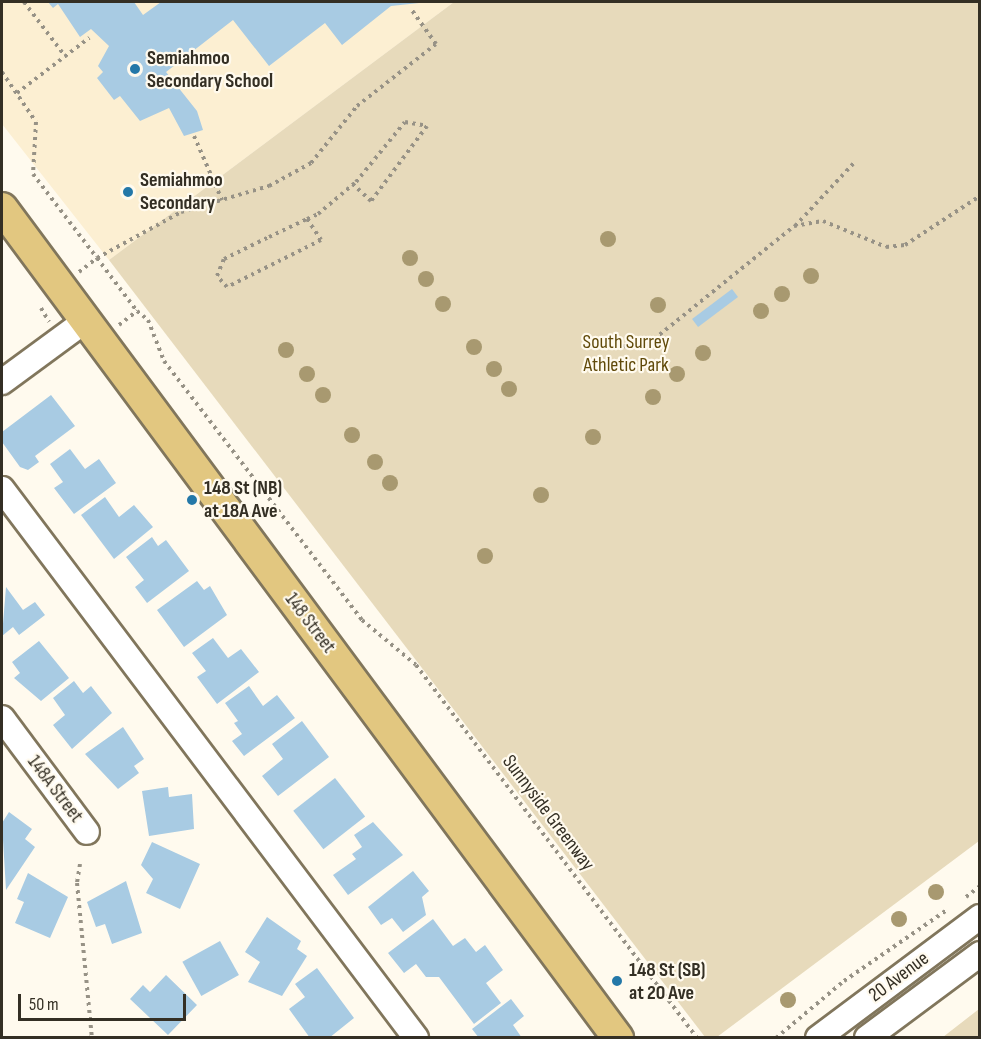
<!DOCTYPE html>
<html>
<head>
<meta charset="utf-8">
<style>
  body { margin:0 }
  #map { position:relative; width:981px; height:1039px; overflow:hidden; background:#fffaee; font-family:"Sofia Sans Condensed",sans-serif }
  div>[style] { position:absolute }
  [style*='--x'] { left:calc(var(--x)*1px); top:calc(var(--y)*1px); width:calc(var(--w)*1px); rotate:calc(var(--a)*1deg) }
  .built>* { inset:0; background:#fcefd2 }
  .green>* { inset:0; background:#e7dabb }
  .building>* { inset:0; background:#a8cbe3; transform-origin:0 0 }
  .path>* { height:4px; margin-top:-2px; transform-origin:0; background:repeating-linear-gradient(90deg,#979286 0 3px,transparent 0 7.5px) }
  .roads { filter:drop-shadow(2px 0 #81765c) drop-shadow(-2px 0 #81765c) drop-shadow(0 2px #81765c) drop-shadow(0 -2px #81765c) }
  .minor>* { height:24px; margin:-12px; padding:0 12px; transform-origin:12px; border-radius:12px; background:#fff }
  .major>* { height:30px; margin:-15px; padding:0 15px; transform-origin:15px; border-radius:15px; background:#e2c780 }
  .trees>* { width:16px; height:16px; margin:-8px; border-radius:50%; background:#a89970 }
  .dots>* { width:16px; height:16px; translate:-50% -50%; box-sizing:border-box; border:3px solid #fffaee; border-radius:50% }
  span { translate:-50% -50%; white-space:nowrap; text-align:center; line-height:1.15; -webkit-text-stroke:4.5px #fffaee; paint-order:stroke }
  .poi-label { font-size:20px; color:#342f24; font-weight:700 }
  .left { translate:0 -50%; text-align:left }
  .park-label { font-size:20px; color:#604909 }
  .street-label { font-size:20px; color:#342f24 }
  .frame { position:absolute; inset:0; border:3px solid #342f24; pointer-events:none }
  .scale { position:absolute; left:18px; top:994px; width:168px; height:27px; box-sizing:border-box; border:3px solid #342f24; border-top:0; padding-left:8px; font-size:18px; line-height:21px; white-space:nowrap; color:#342f24; -webkit-text-stroke:4px #fffaee; paint-order:stroke }
</style>
</head>
<body>
<div id="map">
  <div class="built">
    <div style="clip-path:polygon(2px 2px,454px 2px,109px 260px,2px 124px)"></div>
  </div>
  <div class="green">
    <div style="clip-path:polygon(454px 2px,979px 2px,979px 841px,717px 1037px,705px 1037px,109px 260px)"></div>
    <div style="clip-path:polygon(979px 1009px,979px 1037px,942px 1037px,943px 1037px)"></div>
  </div>
  <div class="building">
    <div style="clip-path:polygon(48px 2px,134px 2px,143px 15px,161px 2px,419px 3px,391px 6px,342px 45px,325px 23px,269px 66px,233px 20px,166px 72px,197px 111px,203px 130px,184px 136px,169px 108px,140px 121px,120px 96px,114px 100px,97px 78px,103px 72px,98px 66px,109px 46px,91px 29px,80px 37px,58px 4px,53px 8px)"></div>
    <div style="left:732px;top:289px;width:10px;height:50px;rotate:53deg"></div>
    <div style="clip-path:polygon(51px 395px,75px 426px,35px 456px,39px 462px,28px 470px,20px 467px,2px 442px,2px 432px)"></div>
    <div style="clip-path:polygon(70px 449px,85px 469px,99px 459px,116px 483px,74px 514px,54px 488px,63px 482px,50px 464px)"></div>
    <div style="clip-path:polygon(105px 497px,119px 517px,134px 505px,153px 527px,114px 559px,81px 515px)"></div>
    <div style="clip-path:polygon(152px 537px,158px 546px,166px 540px,189px 571px,147px 603px,135px 587px,144px 580px,126px 557px)"></div>
    <div style="clip-path:polygon(197px 581px,204px 590px,210px 586px,227px 615px,184px 647px,157px 610px)"></div>
    <div style="clip-path:polygon(6px 587px,23px 610px,35px 602px,45px 615px,19px 635px,13px 627px,2px 636px)"></div>
    <div style="clip-path:polygon(213px 638px,228px 658px,241px 649px,259px 672px,217px 704px,197px 677px,206px 671px,192px 653px)"></div>
    <div style="clip-path:polygon(39px 641px,69px 678px,41px 701px,14px 678px,20px 673px,12px 662px)"></div>
    <div style="clip-path:polygon(74px 681px,83px 693px,91px 686px,112px 713px,72px 749px,53px 725px,65px 715px,53px 698px)"></div>
    <div style="clip-path:polygon(249px 686px,263px 706px,277px 695px,295px 718px,244px 756px,232px 741px,242px 734px,234px 723px,238px 721px,225px 703px)"></div>
    <div style="clip-path:polygon(302px 721px,329px 757px,278px 796px,262px 776px,283px 759px,272px 744px)"></div>
    <div style="clip-path:polygon(123px 727px,144px 759px,134px 766px,139px 773px,118px 789px,85px 754px)"></div>
    <div style="left:335px;top:778px;width:49px;height:53px;rotate:52deg"></div>
    <div style="clip-path:polygon(168px 787px,169px 797px,192px 794px,194px 829px,149px 836px,142px 791px)"></div>
    <div style="clip-path:polygon(9px 812px,32px 829px,25px 839px,35px 847px,6px 890px,2px 823px)"></div>
    <div style="clip-path:polygon(373px 822px,403px 855px,348px 895px,333px 875px,356px 859px,352px 854px,362px 847px,354px 835px)"></div>
    <div style="clip-path:polygon(152px 842px,200px 864px,180px 909px,146px 893px,153px 879px,141px 865px)"></div>
    <div style="clip-path:polygon(413px 871px,429px 891px,422px 897px,426px 915px,403px 932px,392px 918px,381px 925px,368px 907px)"></div>
    <div style="clip-path:polygon(28px 873px,68px 897px,50px 938px,15px 923px,24px 902px,17px 899px)"></div>
    <div style="clip-path:polygon(126px 881px,142px 933px,112px 944px,105px 924px,96px 927px,87px 902px)"></div>
    <div style="clip-path:polygon(267px 917px,301px 941px,297px 949px,307px 956px,282px 996px,248px 982px,260px 962px,245px 952px)"></div>
    <div style="clip-path:polygon(433px 919px,453px 946px,465px 938px,476px 952px,485px 945px,503px 970px,486px 983px,501px 1003px,474px 1024px,439px 977px,426px 977px,416px 964px,404px 973px,388px 953px)"></div>
    <div style="left:220px;top:941px;width:39px;height:43px;rotate:61deg"></div>
    <div style="clip-path:polygon(317px 968px,354px 1018px,329px 1038px,310px 1038px,289px 1009px,305px 997px,295px 984px)"></div>
    <div style="clip-path:polygon(166px 975px,197px 1005px,168px 1035px,130px 999px,143px 985px,150px 992px)"></div>
    <div style="clip-path:polygon(511px 999px,524px 1016px,513px 1025px,522px 1038px,479px 1038px,472px 1029px)"></div>
  </div>
  <div class="path">
    <div style="--x:24;--y:2;--w:68;--a:52.8"></div>
    <div style="--x:2;--y:72;--w:60;--a:55.8"></div>
    <div style="--x:36;--y:122;--w:52;--a:93.3"></div>
    <div style="--x:33;--y:174;--w:106;--a:52.7"></div>
    <div style="--x:97;--y:258;--w:96;--a:-28.7"></div>
    <div style="--x:181;--y:212;--w:92;--a:-16.5"></div>
    <div style="--x:269;--y:186;--w:48;--a:-28.7"></div>
    <div style="--x:311;--y:163;--w:73;--a:-51.1"></div>
    <div style="--x:357;--y:106;--w:100;--a:-38.1"></div>
    <div style="--x:436;--y:44;--w:43;--a:-125.5"></div>
    <div style="--x:17;--y:93;--w:91;--a:-37.4"></div>
    <div style="--x:194;--y:136;--w:70;--a:66.4"></div>
    <div style="--x:307;--y:219;--w:25;--a:56"></div>
    <div style="--x:321;--y:240;--w:105;--a:153.4"></div>
    <div style="--x:227;--y:287;--w:15;--a:-132"></div>
    <div style="--x:217;--y:276;--w:18;--a:-68"></div>
    <div style="--x:224;--y:259;--w:50;--a:-26.1"></div>
    <div style="--x:269;--y:237;--w:42;--a:-25.3"></div>
    <div style="--x:307;--y:219;--w:12;--a:-24"></div>
    <div style="--x:318;--y:214;--w:50;--a:-40.1"></div>
    <div style="--x:356;--y:182;--w:77;--a:-50.8"></div>
    <div style="--x:405;--y:122;--w:22;--a:10"></div>
    <div style="--x:427;--y:126;--w:94;--a:126.7"></div>
    <div style="--x:371;--y:201;--w:25;--a:-137"></div>
    <div style="--x:795;--y:226;--w:86;--a:-46.9"></div>
    <div style="--x:79;--y:272;--w:23;--a:-38"></div>
    <div style="--x:97;--y:258;--w:66;--a:53"></div>
    <div style="--x:41;--y:308;--w:16;--a:60"></div>
    <div style="--x:119;--y:325;--w:23;--a:-38"></div>
    <div style="--x:137;--y:311;--w:14;--a:39"></div>
    <div style="--x:148;--y:320;--w:44;--a:68.7"></div>
    <div style="--x:164;--y:361;--w:326;--a:52.6"></div>
    <div style="--x:362;--y:620;--w:70;--a:39.8"></div>
    <div style="--x:416;--y:665;--w:467;--a:53"></div>
    <div style="--x:616;--y:347;--w:32;--a:-5"></div>
    <div style="--x:648;--y:344;--w:188;--a:-38.9"></div>
    <div style="--x:794;--y:226;--w:29;--a:-10"></div>
    <div style="--x:823;--y:221;--w:68;--a:22.4"></div>
    <div style="--x:886;--y:247;--w:19;--a:-6"></div>
    <div style="--x:905;--y:245;--w:90;--a:-33.2"></div>
    <div style="--x:80;--y:864;--w:19;--a:99"></div>
    <div style="--x:77;--y:883;--w:156;--a:84.5"></div>
    <div style="--x:966;--y:897;--w:18;--a:-38"></div>
    <div style="--x:29;--y:1038;--w:73;--a:0"></div>
    <div style="--x:776;--y:1038;--w:89;--a:-40"></div>
    <div style="--x:844;--y:981;--w:125;--a:-34.6"></div>
  </div>
  <div class="roads">
    <div class="minor">
      <div style="--x:2;--y:382;--w:103;--a:-36.3"></div>
      <div style="--x:2;--y:489;--w:688;--a:52.98"></div>
      <div style="--x:2;--y:718;--w:142;--a:53.3"></div>
      <div style="--x:818;--y:1038;--w:202;--a:-36.8"></div>
      <div style="--x:867;--y:1038;--w:141;--a:-36.6"></div>
    </div>
    <div class="major">
      <div style="--x:2;--y:208;--w:1034;--a:53.42"></div>
    </div>
  </div>
  <div class="trees">
    <div style="left:608px;top:239px"></div>
    <div style="left:410px;top:258px"></div>
    <div style="left:811px;top:276px"></div>
    <div style="left:426px;top:279px"></div>
    <div style="left:782px;top:294px"></div>
    <div style="left:443px;top:304px"></div>
    <div style="left:658px;top:305px"></div>
    <div style="left:761px;top:311px"></div>
    <div style="left:474px;top:347px"></div>
    <div style="left:286px;top:350px"></div>
    <div style="left:703px;top:353px"></div>
    <div style="left:494px;top:369px"></div>
    <div style="left:307px;top:374px"></div>
    <div style="left:677px;top:374px"></div>
    <div style="left:509px;top:389px"></div>
    <div style="left:323px;top:395px"></div>
    <div style="left:653px;top:397px"></div>
    <div style="left:352px;top:435px"></div>
    <div style="left:593px;top:437px"></div>
    <div style="left:375px;top:462px"></div>
    <div style="left:390px;top:483px"></div>
    <div style="left:541px;top:495px"></div>
    <div style="left:485px;top:556px"></div>
    <div style="left:936px;top:892px"></div>
    <div style="left:899px;top:919px"></div>
    <div style="left:788px;top:1000px"></div>
  </div>
  <div class="dots">
    <div style="left:135px;top:69px;background:#2478a8"></div>
    <div style="left:128px;top:192px;background:#2478a8"></div>
    <div style="left:192px;top:500px;background:#2478a8"></div>
    <div style="left:617px;top:981px;background:#2478a8"></div>
  </div>
  <div class="poi-label">
    <span class="left" style="left:147px;top:70px">Semiahmoo<br>Secondary School</span>
    <span class="left" style="left:140px;top:192px">Semiahmoo<br>Secondary</span>
    <span class="left" style="left:204px;top:500px">148 St (NB)<br>at 18A Ave</span>
    <span class="left" style="left:629px;top:982px">148 St (SB)<br>at 20 Ave</span>
  </div>
  <div class="park-label">
    <span style="left:626px;top:354px">South Surrey<br>Athletic Park</span>
  </div>
  <div class="street-label">
    <span style="left:310px;top:623px;rotate:53deg">148 Street</span>
    <span style="left:55px;top:789px;rotate:53deg">148A Street</span>
    <span style="left:548px;top:813px;rotate:53deg">Sunnyside Greenway</span>
    <span style="left:899px;top:977px;rotate:-37deg">20 Avenue</span>
  </div>
  <div class="frame"></div>
  <div class="scale">50 m</div>
</div>
</body>
</html>
